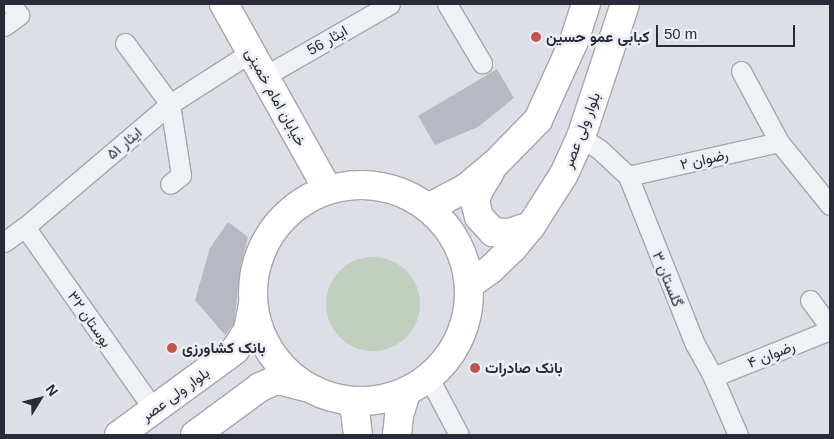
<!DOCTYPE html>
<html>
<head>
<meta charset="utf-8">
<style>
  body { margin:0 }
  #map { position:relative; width:834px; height:439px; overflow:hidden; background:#dedfe6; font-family:Helvetica,Vazirmatn,sans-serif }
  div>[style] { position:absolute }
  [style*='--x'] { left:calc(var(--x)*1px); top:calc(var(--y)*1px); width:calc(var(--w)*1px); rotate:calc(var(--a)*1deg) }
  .green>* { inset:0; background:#c0cfc0 }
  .round { border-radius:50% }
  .building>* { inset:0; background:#b6b8c2 }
  .path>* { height:3px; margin-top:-1.5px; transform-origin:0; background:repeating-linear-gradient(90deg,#b8bac1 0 4px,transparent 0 8px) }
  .roads { filter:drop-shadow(1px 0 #a4a5af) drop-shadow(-1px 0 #a4a5af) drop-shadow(0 1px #a4a5af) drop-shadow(0 -1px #a4a5af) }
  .street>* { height:19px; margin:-9.5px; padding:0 9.5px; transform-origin:9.5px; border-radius:9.5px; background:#f0f1f5 }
  .primary>* { height:28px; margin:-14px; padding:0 14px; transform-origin:14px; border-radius:14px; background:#fff }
  .primary>.ring { margin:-14px; padding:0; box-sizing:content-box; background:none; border:28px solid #fff; border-radius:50% }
  .dots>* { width:14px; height:14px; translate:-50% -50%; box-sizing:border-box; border:2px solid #edeef4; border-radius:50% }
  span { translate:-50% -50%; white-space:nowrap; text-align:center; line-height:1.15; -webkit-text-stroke:5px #edeef4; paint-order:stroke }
  .poi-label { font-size:15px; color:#292b3b; font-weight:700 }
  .left { translate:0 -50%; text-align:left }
  .street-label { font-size:15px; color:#292b3b }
  .frame { position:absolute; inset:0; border:5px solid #292b3b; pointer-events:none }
  .north { position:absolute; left:15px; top:374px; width:50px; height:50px; -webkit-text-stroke:4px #edeef4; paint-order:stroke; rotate:54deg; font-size:14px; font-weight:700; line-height:20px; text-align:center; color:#292b3b }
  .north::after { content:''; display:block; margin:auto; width:18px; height:22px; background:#292b3b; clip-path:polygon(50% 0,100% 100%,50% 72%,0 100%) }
  .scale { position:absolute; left:656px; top:25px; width:139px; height:22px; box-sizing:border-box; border:2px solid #292b3b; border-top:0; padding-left:6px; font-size:15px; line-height:18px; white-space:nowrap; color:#292b3b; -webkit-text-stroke:4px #edeef4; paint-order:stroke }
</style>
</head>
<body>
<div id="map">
  <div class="green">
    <div class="round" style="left:326px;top:257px;width:94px;height:94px"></div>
  </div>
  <div class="building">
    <div style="clip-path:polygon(497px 69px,514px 98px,478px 127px,435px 145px,418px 116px)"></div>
    <div style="clip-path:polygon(228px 222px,248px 237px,241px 265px,234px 323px,225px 335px,195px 300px,210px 248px)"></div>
  </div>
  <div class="path">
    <div style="--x:450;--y:222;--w:41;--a:50.9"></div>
  </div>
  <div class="roads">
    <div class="street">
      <div style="--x:447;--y:4;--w:69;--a:59.3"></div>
      <div style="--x:4;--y:26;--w:19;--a:-36"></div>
      <div style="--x:19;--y:15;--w:14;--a:-126"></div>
      <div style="--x:125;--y:43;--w:76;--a:53.6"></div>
      <div style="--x:170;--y:104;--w:72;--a:81.2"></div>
      <div style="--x:181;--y:175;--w:14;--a:141"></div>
      <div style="--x:741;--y:71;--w:81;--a:61.8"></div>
      <div style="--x:779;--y:142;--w:81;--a:51"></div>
      <div style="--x:265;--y:76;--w:144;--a:-29.9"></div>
      <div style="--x:581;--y:137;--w:22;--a:34"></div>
      <div style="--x:599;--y:149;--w:40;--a:43"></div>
      <div style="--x:628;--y:176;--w:181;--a:68.3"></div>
      <div style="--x:695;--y:344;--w:38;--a:61"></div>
      <div style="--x:713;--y:377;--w:63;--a:66.7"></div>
      <div style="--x:628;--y:176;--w:155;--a:-12.7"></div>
      <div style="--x:25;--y:227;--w:224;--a:54.8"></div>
      <div style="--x:4;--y:242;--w:26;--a:-36"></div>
      <div style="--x:25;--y:227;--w:190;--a:-40.3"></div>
      <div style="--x:170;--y:104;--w:96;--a:-32.7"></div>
      <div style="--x:810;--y:300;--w:34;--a:54"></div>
      <div style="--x:713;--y:377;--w:126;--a:-21.9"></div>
      <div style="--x:429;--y:378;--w:64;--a:62.2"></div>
    </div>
    <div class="primary">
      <div style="--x:224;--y:4;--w:213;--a:60.8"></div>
      <div style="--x:490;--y:172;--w:19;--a:122"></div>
      <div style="--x:480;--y:188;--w:14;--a:111"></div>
      <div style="--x:475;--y:201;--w:16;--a:76"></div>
      <div style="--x:479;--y:217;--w:21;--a:47"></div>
      <div style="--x:493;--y:232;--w:16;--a:4"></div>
      <div style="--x:509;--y:233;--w:23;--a:-18"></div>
      <div class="ring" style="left:253px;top:185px;width:188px;height:188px"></div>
      <div style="--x:428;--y:208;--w:43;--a:-27.8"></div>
      <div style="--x:466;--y:188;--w:38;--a:-40"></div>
      <div style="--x:495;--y:164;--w:62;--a:-45.7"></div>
      <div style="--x:538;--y:120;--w:87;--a:-65.5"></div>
      <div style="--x:574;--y:41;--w:39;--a:-72"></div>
      <div style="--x:469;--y:285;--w:26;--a:-36"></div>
      <div style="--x:490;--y:270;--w:32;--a:-44"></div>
      <div style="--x:513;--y:248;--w:28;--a:-51"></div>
      <div style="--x:531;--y:226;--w:62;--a:-57.6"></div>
      <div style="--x:564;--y:174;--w:41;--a:-65.3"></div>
      <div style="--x:581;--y:137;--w:140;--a:-71.7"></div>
      <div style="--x:350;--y:401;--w:11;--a:63"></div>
      <div style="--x:355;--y:411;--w:24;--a:83"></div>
      <div style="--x:119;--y:435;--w:144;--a:-36.2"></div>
      <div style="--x:235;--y:350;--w:24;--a:-57"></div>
      <div style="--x:248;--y:330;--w:26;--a:-79"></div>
      <div style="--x:195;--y:435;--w:81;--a:-36.4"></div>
      <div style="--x:260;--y:387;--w:15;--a:-23"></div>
      <div style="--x:274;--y:381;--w:8;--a:0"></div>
      <div style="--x:282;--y:381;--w:25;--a:14"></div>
      <div style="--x:397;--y:435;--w:20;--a:-84"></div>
      <div style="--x:399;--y:415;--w:25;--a:-72"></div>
    </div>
  </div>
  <div class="dots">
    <div style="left:536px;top:37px;background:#c0564e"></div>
    <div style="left:172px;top:348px;background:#c0564e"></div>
    <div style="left:475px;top:368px;background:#c0564e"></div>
  </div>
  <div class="poi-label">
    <span class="left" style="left:546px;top:37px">کبابی عمو حسین</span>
    <span class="left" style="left:182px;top:348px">بانک کشاورزی</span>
    <span class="left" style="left:485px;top:368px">بانک صادرات</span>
  </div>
  <div class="street-label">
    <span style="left:327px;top:40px;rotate:-30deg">ایثار 56</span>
    <span style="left:276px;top:97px;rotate:61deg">خیابان امام خمینی</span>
    <span style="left:581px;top:130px;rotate:-69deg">بلوار ولی عصر</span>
    <span style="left:124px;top:143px;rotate:-40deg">ایثار ۵۱</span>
    <span style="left:704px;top:159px;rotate:-13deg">رضوان ۲</span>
    <span style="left:668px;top:279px;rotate:68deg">گلستان ۳</span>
    <span style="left:90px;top:319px;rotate:55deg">بوستان ۳۲</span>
    <span style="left:771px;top:354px;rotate:-22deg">رضوان ۴</span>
    <span style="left:175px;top:394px;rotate:-36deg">بلوار ولی عصر</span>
  </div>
  <div class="frame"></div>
  <div class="north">N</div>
  <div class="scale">50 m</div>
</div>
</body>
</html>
